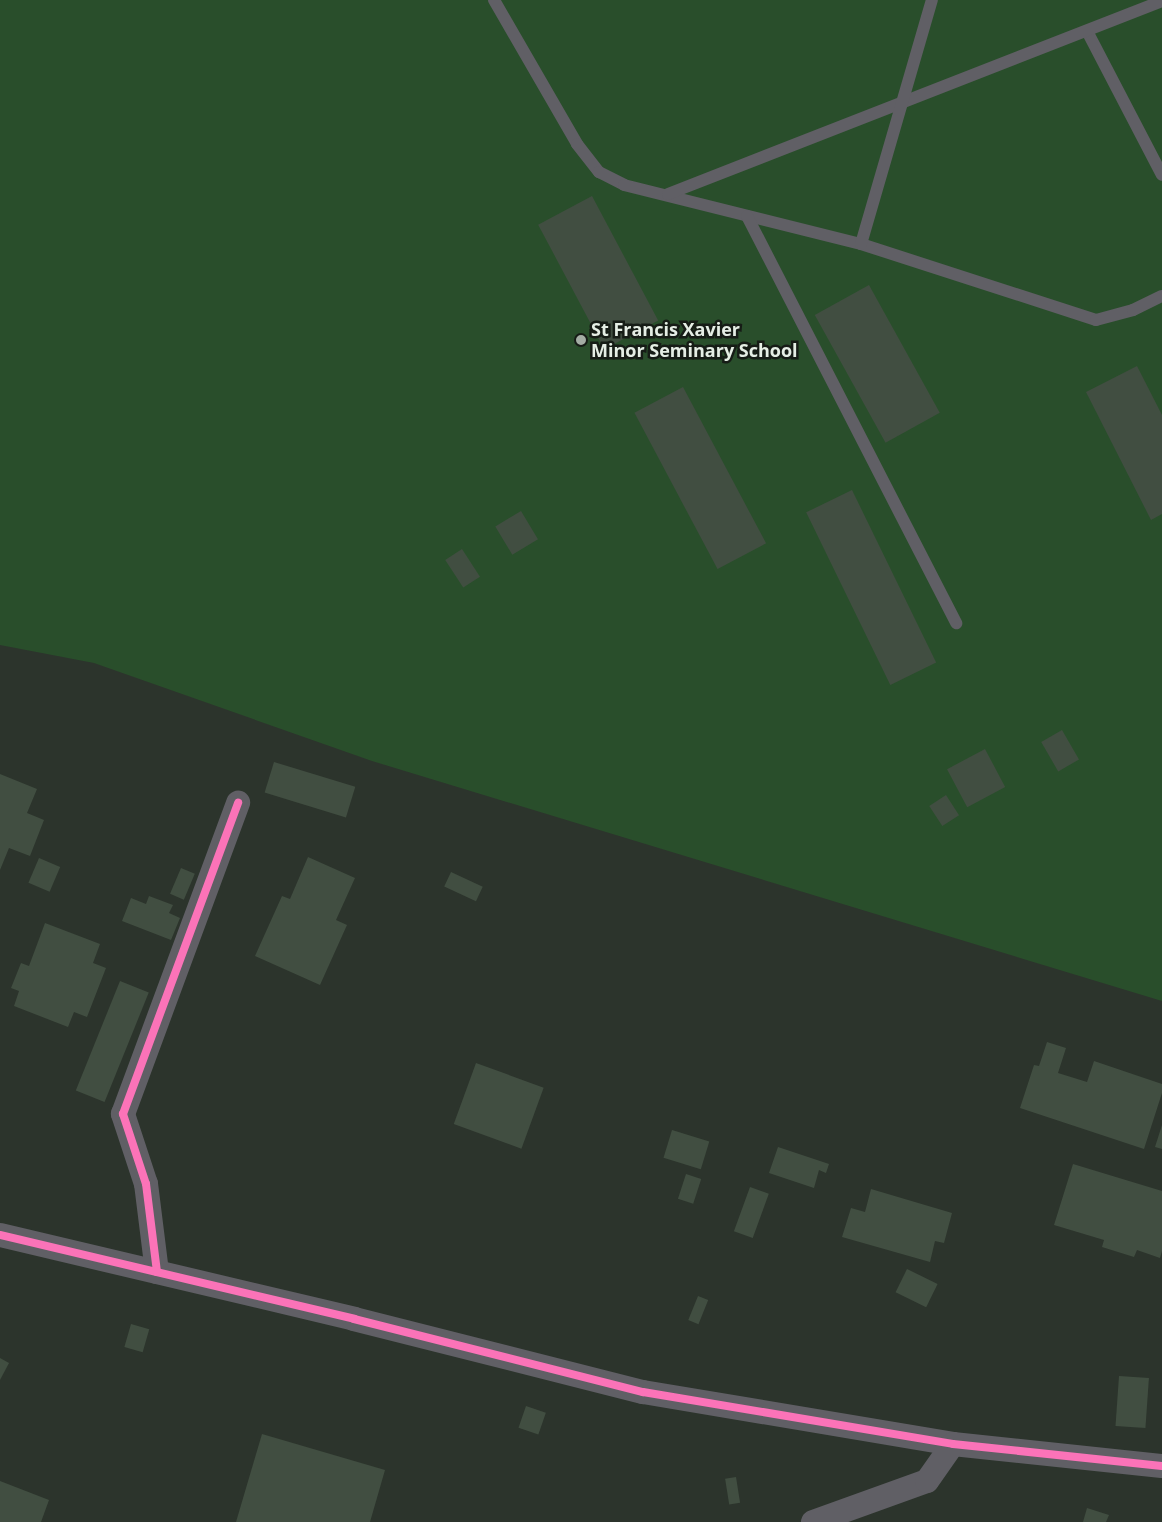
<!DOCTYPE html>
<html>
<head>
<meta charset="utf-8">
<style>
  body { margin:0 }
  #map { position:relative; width:1162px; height:1522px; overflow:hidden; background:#2c342c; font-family:"Open Sans",sans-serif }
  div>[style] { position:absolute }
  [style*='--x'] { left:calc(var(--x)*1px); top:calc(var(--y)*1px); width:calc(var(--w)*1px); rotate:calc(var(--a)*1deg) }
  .green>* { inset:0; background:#294e2b }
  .building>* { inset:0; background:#414e41; transform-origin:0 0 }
  .lane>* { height:12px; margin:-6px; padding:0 6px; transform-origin:6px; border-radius:6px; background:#605f65 }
  .street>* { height:24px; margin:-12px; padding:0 12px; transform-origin:12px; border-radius:12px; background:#605f65 }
  .cycleway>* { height:8px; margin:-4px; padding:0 4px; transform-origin:4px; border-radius:4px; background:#fb73b8 }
  .dots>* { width:14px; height:14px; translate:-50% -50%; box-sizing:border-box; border:2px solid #161c16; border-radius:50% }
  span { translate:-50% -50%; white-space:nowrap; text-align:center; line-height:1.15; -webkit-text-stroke:5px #161c16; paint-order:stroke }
  .poi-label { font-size:18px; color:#e5eee5; font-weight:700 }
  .left { translate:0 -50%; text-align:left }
</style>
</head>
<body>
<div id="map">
  <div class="green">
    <div style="clip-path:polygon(0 0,1162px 0,1162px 1001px,372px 761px,94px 663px,0 645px)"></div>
  </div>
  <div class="building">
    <div style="left:592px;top:196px;width:141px;height:61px;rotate:62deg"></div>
    <div style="left:869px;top:285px;width:146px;height:62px;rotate:61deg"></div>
    <div style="clip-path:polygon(1137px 366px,1162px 415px,1162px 514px,1151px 520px,1086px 392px)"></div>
    <div style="left:683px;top:387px;width:177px;height:55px;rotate:62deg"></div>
    <div style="left:852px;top:490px;width:192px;height:51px;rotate:64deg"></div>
    <div style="left:521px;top:511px;width:33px;height:30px;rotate:59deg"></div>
    <div style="left:462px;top:549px;width:33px;height:20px;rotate:57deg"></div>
    <div style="left:1062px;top:730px;width:34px;height:24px;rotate:60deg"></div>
    <div style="left:985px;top:749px;width:43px;height:43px;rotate:62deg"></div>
    <div style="left:274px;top:762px;width:85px;height:32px;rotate:17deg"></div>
    <div style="clip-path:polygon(0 774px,37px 789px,27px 813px,44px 820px,30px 856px,9px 848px,0 870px)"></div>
    <div style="left:946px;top:795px;width:24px;height:20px;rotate:57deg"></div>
    <div style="clip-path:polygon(308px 857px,355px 878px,336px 920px,347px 925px,320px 985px,255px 956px,282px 896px,290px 899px)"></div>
    <div style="left:39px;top:858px;width:23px;height:27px;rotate:23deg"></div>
    <div style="left:181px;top:868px;width:15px;height:28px;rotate:23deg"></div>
    <div style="left:451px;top:872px;width:35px;height:16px;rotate:25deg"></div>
    <div style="clip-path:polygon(149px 896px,173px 905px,169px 913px,180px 918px,171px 940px,122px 921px,131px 898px,146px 904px)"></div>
    <div style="clip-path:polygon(45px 923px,100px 944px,93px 963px,106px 968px,87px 1017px,74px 1012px,68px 1027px,14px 1006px,19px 991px,11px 988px,21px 963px,29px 966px)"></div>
    <div style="left:120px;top:981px;width:31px;height:118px;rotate:22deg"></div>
    <div style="clip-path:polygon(1047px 1042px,1066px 1048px,1058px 1073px,1087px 1082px,1094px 1061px,1162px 1084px,1162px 1093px,1144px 1149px,1020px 1108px,1034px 1065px,1039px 1066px)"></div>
    <div style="left:476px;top:1063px;width:72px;height:65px;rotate:20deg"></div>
    <div style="clip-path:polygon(1162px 1125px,1162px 1149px,1155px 1147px)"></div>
    <div style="left:672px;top:1130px;width:39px;height:29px;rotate:17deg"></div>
    <div style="clip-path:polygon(778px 1147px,829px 1164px,826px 1173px,819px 1170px,814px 1188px,769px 1173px)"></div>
    <div style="clip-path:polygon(1073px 1164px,1162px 1191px,1162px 1251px,1160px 1258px,1137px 1250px,1134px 1257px,1102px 1247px,1104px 1240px,1054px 1225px)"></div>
    <div style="left:686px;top:1174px;width:16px;height:26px;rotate:18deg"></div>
    <div style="left:750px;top:1187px;width:20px;height:47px;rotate:20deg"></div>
    <div style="clip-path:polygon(871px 1189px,952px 1213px,944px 1243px,935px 1241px,930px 1262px,842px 1237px,851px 1208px,865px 1212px)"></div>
    <div style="left:907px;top:1269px;width:34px;height:26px;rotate:26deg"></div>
    <div style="left:698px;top:1296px;width:11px;height:26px;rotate:22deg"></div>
    <div style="left:131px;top:1324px;width:19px;height:24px;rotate:16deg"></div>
    <div style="clip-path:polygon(0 1358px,9px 1363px,0 1380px)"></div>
    <div style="left:1119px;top:1376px;width:30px;height:50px;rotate:4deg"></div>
    <div style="left:526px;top:1406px;width:21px;height:23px;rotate:19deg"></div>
    <div style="clip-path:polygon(262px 1434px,385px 1470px,370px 1522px,236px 1522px)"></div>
    <div style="left:736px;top:1477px;width:26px;height:11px;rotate:81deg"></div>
    <div style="clip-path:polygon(0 1481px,49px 1500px,41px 1522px,0 1522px)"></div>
    <div style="clip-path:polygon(1087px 1508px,1109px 1515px,1106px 1522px,1083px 1522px)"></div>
  </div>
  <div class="lane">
    <div style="--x:494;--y:0;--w:166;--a:60"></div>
    <div style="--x:577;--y:144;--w:36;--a:52"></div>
    <div style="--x:599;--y:172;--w:28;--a:27"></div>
    <div style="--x:624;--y:185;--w:244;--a:14"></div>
    <div style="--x:861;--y:244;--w:247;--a:17.9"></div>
    <div style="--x:1096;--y:320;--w:38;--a:-15"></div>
    <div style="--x:1133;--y:310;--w:32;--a:-26"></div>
    <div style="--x:1087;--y:31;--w:162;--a:62.5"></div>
    <div style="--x:668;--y:194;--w:530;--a:-21.34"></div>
    <div style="--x:747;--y:216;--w:458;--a:62.8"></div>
    <div style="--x:861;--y:244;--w:254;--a:-73.8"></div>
  </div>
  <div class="street">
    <div style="--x:0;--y:1235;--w:364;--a:13.3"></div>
    <div style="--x:354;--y:1319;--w:298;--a:14.2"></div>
    <div style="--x:643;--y:1392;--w:314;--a:9.5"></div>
    <div style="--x:953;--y:1444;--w:210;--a:6"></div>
    <div style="--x:157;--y:1272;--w:89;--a:-97.1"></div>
    <div style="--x:146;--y:1184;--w:74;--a:-108.2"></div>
    <div style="--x:123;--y:1114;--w:332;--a:-69.7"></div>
    <div style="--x:813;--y:1522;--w:121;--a:-19.8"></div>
    <div style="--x:927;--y:1481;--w:45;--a:-54.9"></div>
  </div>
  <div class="cycleway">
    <div style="--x:0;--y:1235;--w:364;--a:13.3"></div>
    <div style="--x:354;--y:1319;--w:298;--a:14.2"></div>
    <div style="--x:643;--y:1392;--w:314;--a:9.5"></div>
    <div style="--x:953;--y:1444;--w:210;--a:6"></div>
    <div style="--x:157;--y:1272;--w:89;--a:-97.1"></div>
    <div style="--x:146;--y:1184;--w:74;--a:-108.2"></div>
    <div style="--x:123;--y:1114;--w:332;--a:-69.7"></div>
  </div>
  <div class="dots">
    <div style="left:581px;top:340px;background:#a4ada4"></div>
  </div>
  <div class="poi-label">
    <span class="left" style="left:591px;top:340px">St Francis Xavier<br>Minor Seminary School</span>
  </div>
</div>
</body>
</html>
